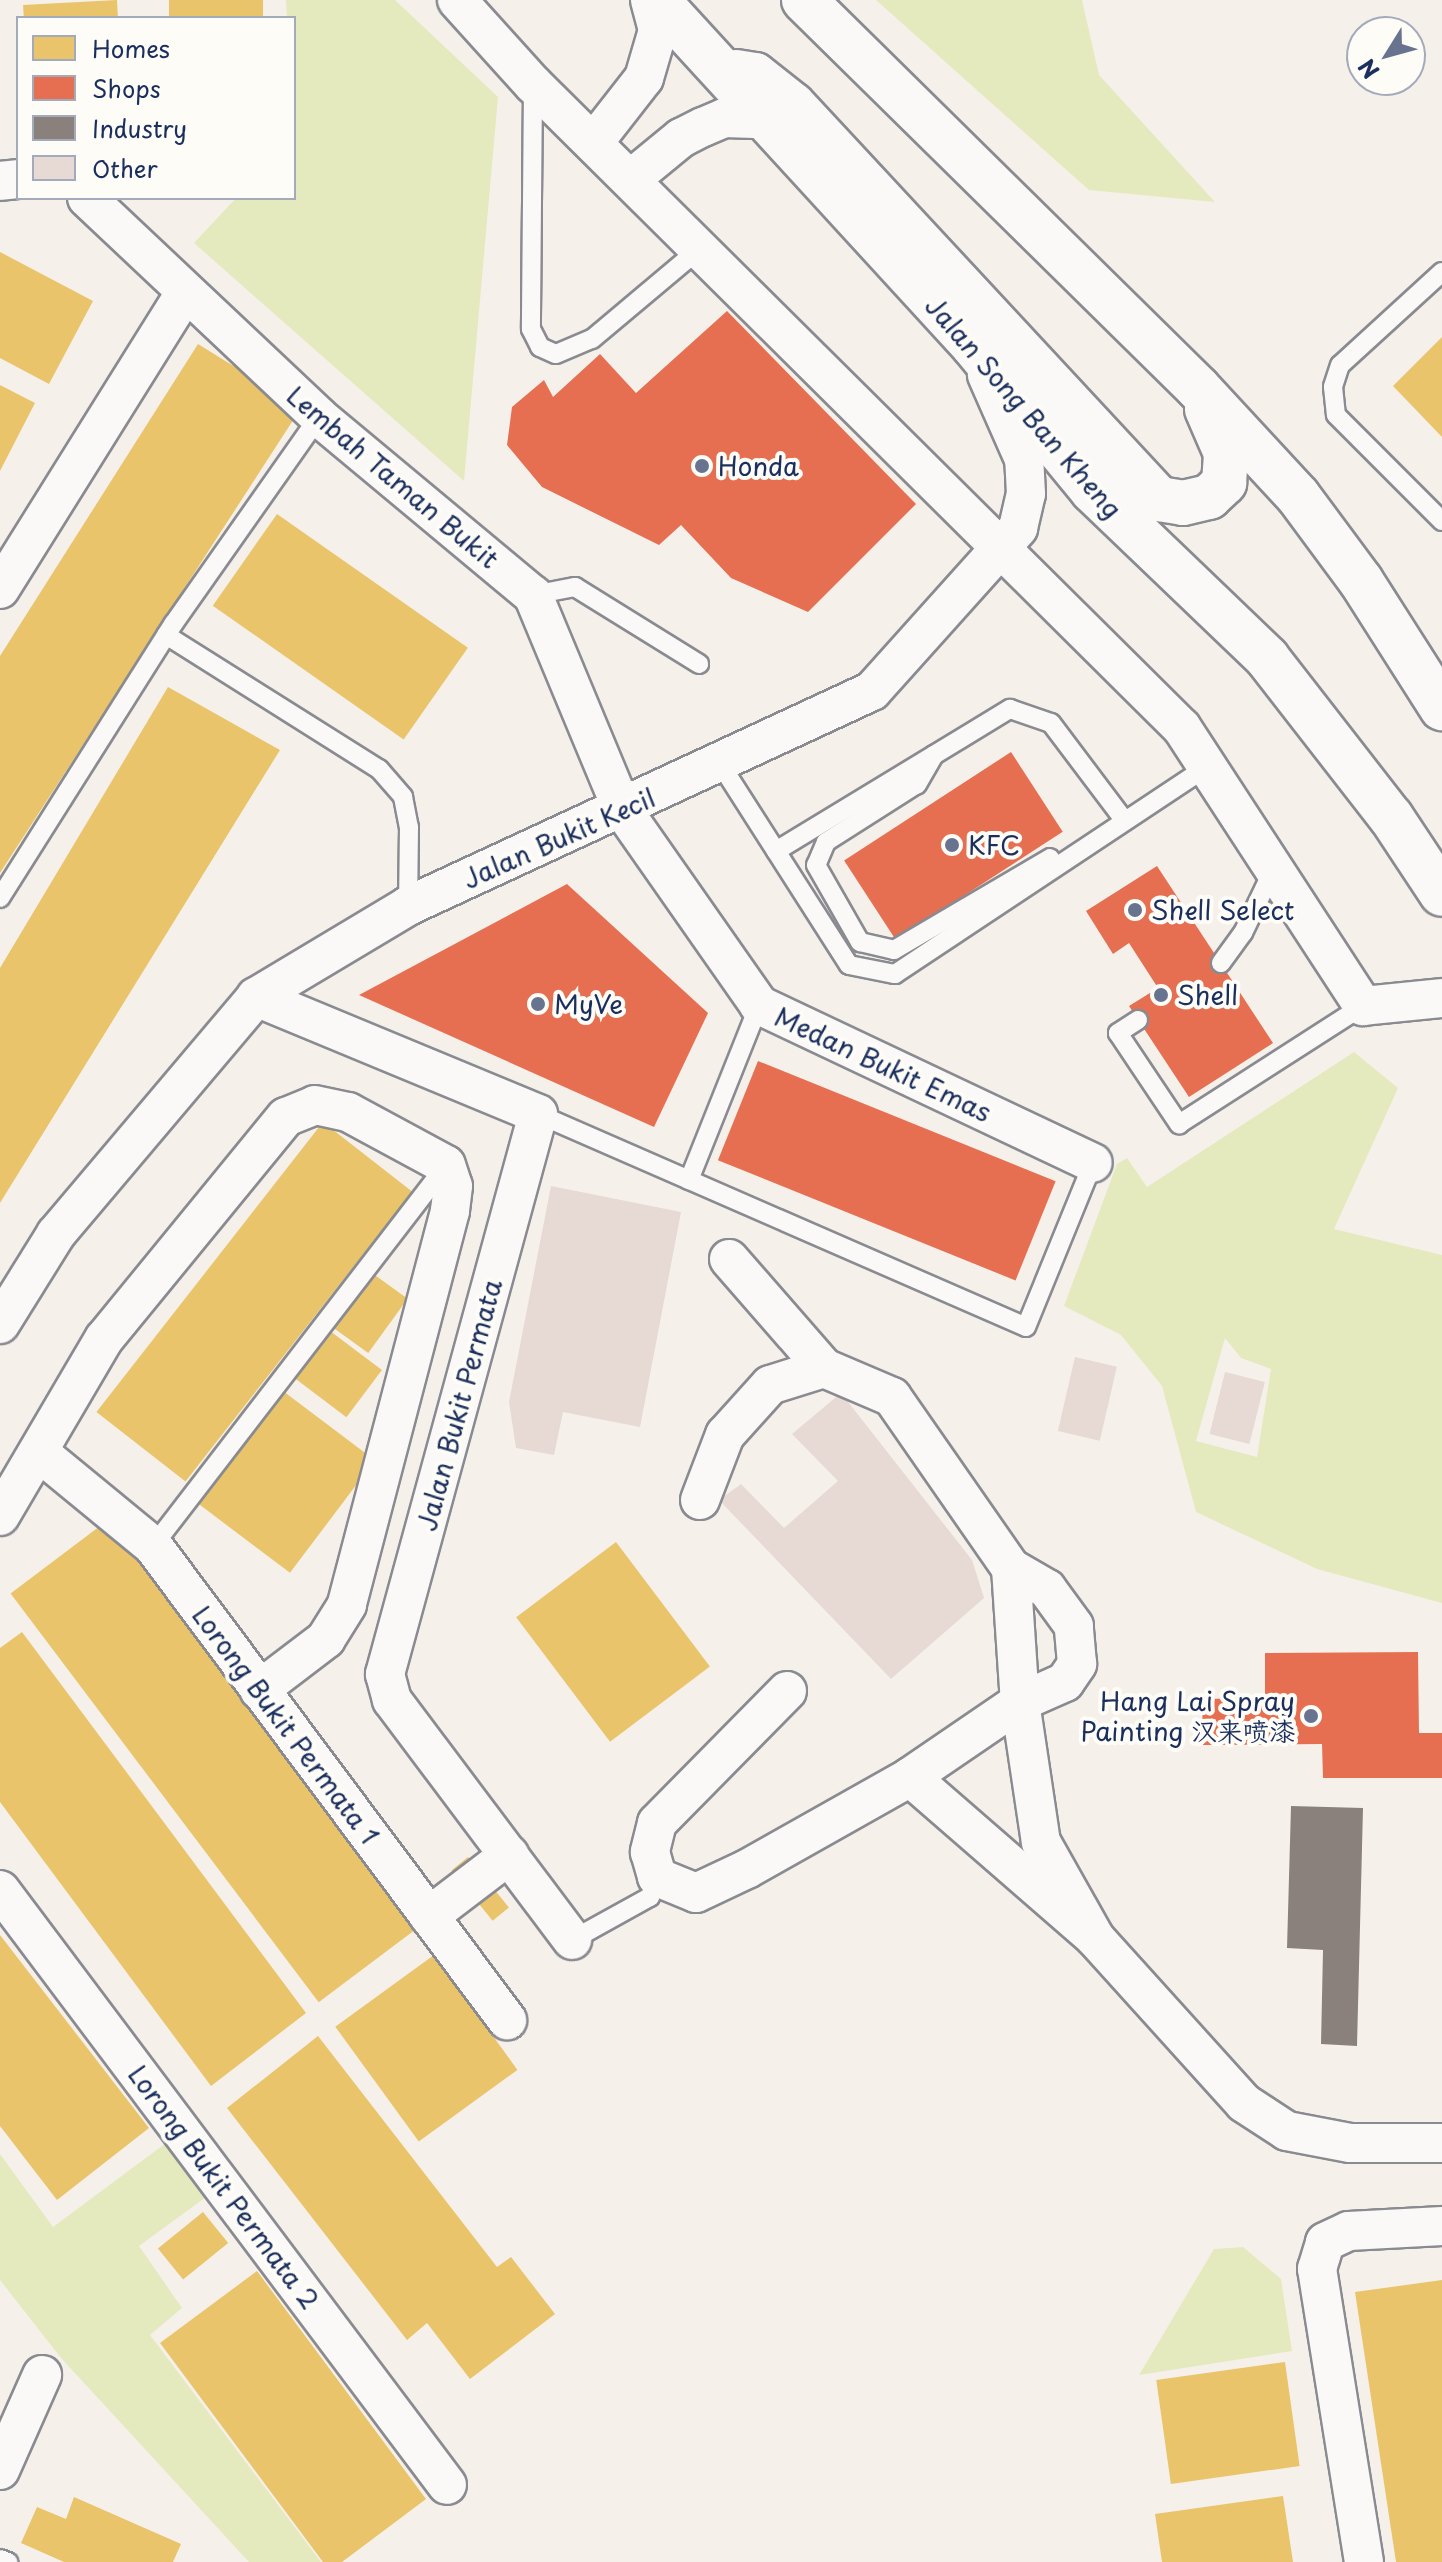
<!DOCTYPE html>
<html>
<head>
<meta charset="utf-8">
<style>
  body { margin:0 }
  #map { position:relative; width:1442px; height:2562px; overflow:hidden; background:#f6f0eb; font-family:"Playpen Sans","LXGW WenKai TC",sans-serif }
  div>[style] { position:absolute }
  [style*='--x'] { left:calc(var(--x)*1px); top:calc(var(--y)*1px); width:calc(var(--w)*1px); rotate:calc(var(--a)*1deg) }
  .green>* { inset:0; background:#e4eabe }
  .homes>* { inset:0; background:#e9c46a; transform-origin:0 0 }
  .shops>* { inset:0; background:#e76f51; transform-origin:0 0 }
  .industry>* { inset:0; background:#8a817c }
  .building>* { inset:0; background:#e7d9d3; transform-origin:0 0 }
  .roads { filter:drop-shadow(2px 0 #8a8b91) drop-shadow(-2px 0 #8a8b91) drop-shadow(0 2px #8a8b91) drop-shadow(0 -2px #8a8b91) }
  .lane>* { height:18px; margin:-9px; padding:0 9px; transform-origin:9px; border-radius:9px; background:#faf9f7 }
  .street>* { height:38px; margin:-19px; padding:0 19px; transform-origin:19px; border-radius:19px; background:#faf9f7 }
  .primary>* { height:44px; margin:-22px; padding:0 22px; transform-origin:22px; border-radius:22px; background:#faf9f7 }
  .dots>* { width:22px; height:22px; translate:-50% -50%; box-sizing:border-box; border:4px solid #fdfcf7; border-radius:50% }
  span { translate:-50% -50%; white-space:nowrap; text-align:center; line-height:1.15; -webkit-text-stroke:8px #fdfcf7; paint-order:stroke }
  .street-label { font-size:26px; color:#1b2f5e }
  .poi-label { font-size:26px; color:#1b2f5e }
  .left { translate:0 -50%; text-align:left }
  .right { translate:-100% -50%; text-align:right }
  .legend { position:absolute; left:16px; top:16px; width:280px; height:184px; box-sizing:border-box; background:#fdfcf7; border:2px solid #a3aaba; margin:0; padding:10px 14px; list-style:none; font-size:24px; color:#1b2f5e }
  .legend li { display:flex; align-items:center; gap:16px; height:40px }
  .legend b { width:40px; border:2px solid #a3aaba }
  .north { position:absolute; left:1346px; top:16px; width:80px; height:80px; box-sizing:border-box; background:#fdfcf7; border:2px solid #a3aaba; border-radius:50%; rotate:233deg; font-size:22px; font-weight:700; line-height:32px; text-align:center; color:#1b2f5e }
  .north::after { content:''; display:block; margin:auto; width:28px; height:36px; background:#68738f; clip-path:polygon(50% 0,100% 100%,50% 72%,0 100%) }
</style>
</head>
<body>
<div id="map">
  <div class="green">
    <div style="clip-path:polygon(286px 0,395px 0,498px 97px,464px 481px,194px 243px,236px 198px,294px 198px,294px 18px,287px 18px)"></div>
    <div style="clip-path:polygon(876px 0,1082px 0,1099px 75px,1215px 202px,1089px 190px)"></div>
    <div style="clip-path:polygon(evenodd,1354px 1052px,1398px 1088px,1334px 1229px,1442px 1255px,1442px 1603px,1317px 1569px,1196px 1512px,1162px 1386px,1121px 1335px,1064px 1306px,1117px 1164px,1127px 1158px,1147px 1187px,1354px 1052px,1225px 1338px,1241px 1358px,1271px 1369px,1257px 1457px,1196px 1441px,1225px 1338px)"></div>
    <div style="clip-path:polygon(174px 2137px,213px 2192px,139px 2246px,182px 2308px,150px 2335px,321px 2562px,249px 2562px,61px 2358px,0 2280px,0 2154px,53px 2227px)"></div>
    <div style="clip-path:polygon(1243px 2247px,1281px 2279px,1292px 2351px,1139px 2375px,1214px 2249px)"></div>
  </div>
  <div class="homes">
    <div style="left:117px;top:0;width:18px;height:94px;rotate:87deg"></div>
    <div style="left:169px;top:0;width:94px;height:18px"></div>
    <div style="clip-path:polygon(0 252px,93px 301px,49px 384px,0 358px)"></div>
    <div style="clip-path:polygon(1442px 337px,1442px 437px,1393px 386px)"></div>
    <div style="clip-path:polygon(198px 344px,301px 408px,0 873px,0 656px)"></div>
    <div style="clip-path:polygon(0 385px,35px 403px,0 471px)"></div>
    <div style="left:277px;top:514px;width:233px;height:112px;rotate:35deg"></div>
    <div style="clip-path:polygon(168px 687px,280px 750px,0 1203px,0 968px)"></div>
    <div style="left:323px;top:1122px;width:113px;height:368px;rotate:38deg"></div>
    <div style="left:372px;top:1273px;width:44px;height:67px;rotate:36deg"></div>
    <div style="left:330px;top:1331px;width:65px;height:59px;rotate:37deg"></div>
    <div style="left:283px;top:1391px;width:115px;height:141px;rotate:37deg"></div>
    <div style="left:108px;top:1520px;width:512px;height:122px;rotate:53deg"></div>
    <div style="left:616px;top:1542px;width:156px;height:125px;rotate:53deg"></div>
    <div style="clip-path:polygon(22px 1632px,306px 2013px,211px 2086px,0 1802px,0 1648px)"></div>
    <div style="left:468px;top:1857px;width:65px;height:21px;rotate:51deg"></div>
    <div style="clip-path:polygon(0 1935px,149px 2128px,57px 2200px,0 2126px)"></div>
    <div style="left:434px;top:1955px;width:142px;height:122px;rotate:54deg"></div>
    <div style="clip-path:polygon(318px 2036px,497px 2267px,511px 2257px,555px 2314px,470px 2379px,427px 2323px,407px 2340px,227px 2108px)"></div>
    <div style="left:203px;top:2212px;width:40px;height:58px;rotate:51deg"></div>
    <div style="clip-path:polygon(257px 2271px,426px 2499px,342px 2562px,323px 2562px,160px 2343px)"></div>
    <div style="clip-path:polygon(1442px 2280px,1442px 2562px,1396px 2562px,1355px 2292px)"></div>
    <div style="left:1285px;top:2362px;width:105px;height:130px;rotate:82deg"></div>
    <div style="clip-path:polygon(1283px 2496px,1293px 2562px,1162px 2562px,1155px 2514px)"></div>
    <div style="clip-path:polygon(74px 2497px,181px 2544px,173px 2562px,64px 2562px,21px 2543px,37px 2507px,66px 2519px)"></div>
  </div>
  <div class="shops">
    <div style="clip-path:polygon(727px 311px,916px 504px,808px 612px,731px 578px,681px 525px,659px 545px,542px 487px,507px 445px,512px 407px,544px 380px,553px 397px,600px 354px,636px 393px)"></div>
    <div style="left:1011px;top:752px;width:95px;height:199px;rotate:57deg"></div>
    <div style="clip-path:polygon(1157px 866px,1273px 1043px,1189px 1097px,1129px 1006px,1158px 988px,1129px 943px,1113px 954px,1086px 911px)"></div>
    <div style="clip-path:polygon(567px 884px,708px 1013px,654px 1127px,359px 995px)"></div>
    <div style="left:758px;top:1061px;width:321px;height:107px;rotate:22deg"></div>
    <div style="clip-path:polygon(1418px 1652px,1419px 1733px,1442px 1733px,1442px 1778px,1323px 1778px,1322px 1744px,1203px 1745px,1202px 1699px,1265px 1698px,1265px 1653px)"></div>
  </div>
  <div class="industry">
    <div style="clip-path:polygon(1291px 1806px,1363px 1808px,1357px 2046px,1321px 2044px,1323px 1950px,1287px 1948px)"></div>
  </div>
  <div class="building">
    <div style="clip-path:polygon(551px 1186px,681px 1212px,640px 1427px,563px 1412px,554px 1455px,516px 1448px,509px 1402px)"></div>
    <div style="left:1075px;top:1357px;width:43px;height:76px;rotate:13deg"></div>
    <div style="left:1225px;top:1372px;width:41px;height:64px;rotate:14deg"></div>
    <div style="clip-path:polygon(841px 1393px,972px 1560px,984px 1598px,891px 1679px,719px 1500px,741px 1484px,784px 1528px,838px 1481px,792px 1434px)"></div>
  </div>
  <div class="roads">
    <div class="lane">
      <div style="--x:533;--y:87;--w:242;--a:90.5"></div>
      <div style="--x:531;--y:329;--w:20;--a:63"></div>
      <div style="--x:540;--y:347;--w:17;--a:24"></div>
      <div style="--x:556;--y:354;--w:39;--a:-23"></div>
      <div style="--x:592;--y:339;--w:138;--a:-40"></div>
      <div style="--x:1442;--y:272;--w:138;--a:137.6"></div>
      <div style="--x:1340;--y:365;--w:23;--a:108"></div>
      <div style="--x:1333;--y:387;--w:28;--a:84"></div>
      <div style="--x:1336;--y:415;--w:150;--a:45"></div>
      <div style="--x:533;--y:595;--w:43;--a:-10.8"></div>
      <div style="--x:575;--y:587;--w:146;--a:31.8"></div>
      <div style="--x:166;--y:635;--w:252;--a:32.2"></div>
      <div style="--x:379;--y:769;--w:37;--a:49"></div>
      <div style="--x:403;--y:797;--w:31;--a:79"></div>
      <div style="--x:409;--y:827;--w:79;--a:90.7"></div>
      <div style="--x:934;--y:755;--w:34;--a:120"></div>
      <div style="--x:917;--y:784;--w:108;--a:147.5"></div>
      <div style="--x:826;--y:842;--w:25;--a:113"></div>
      <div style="--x:816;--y:865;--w:89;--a:60.3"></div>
      <div style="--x:860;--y:942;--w:35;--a:13"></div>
      <div style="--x:894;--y:950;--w:181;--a:-30.5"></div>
      <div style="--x:721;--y:765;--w:237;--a:57.4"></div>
      <div style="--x:849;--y:965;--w:47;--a:11.1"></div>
      <div style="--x:895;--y:974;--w:376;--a:-33.6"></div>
      <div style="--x:776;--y:851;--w:274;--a:-31.3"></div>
      <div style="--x:1010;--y:709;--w:43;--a:18.9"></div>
      <div style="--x:1051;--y:723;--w:121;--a:53"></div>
      <div style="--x:0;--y:898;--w:325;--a:-57.7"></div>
      <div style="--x:174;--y:623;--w:252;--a:-54.9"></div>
      <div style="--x:1221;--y:963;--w:37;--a:-54"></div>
      <div style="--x:1243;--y:933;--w:70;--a:-64.5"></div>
      <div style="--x:1138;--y:1020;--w:24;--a:147"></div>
      <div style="--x:1118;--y:1033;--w:110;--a:56.2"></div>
      <div style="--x:1179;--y:1124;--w:219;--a:-32.7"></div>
      <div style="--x:538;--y:1114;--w:532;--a:23.58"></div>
      <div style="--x:1026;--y:1327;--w:177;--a:-67.8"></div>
      <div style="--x:689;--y:1180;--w:188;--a:-68.2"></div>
      <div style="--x:153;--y:1546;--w:481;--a:-52.4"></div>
      <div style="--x:572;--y:1940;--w:89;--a:-28.9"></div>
      <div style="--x:650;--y:1897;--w:21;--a:-71"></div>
      <div style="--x:0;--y:2559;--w:9;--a:21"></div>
    </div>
    <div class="street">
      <div style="--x:457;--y:0;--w:113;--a:47.9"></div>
      <div style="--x:533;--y:84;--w:914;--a:44.78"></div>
      <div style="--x:1182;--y:728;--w:332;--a:56.9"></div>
      <div style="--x:1363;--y:1006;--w:79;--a:-5.8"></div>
      <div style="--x:594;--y:142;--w:81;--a:-52"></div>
      <div style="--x:644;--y:78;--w:50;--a:-73.7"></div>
      <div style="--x:658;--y:30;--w:31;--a:-105"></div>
      <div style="--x:631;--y:179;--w:65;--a:-39.4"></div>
      <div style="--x:681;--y:138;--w:25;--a:-27"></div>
      <div style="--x:703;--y:127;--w:23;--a:-23"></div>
      <div style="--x:724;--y:118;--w:38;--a:2"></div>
      <div style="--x:0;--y:181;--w:18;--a:-6"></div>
      <div style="--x:87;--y:198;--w:319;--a:43.3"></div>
      <div style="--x:319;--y:417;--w:278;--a:39.8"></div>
      <div style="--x:533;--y:595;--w:232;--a:67.4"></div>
      <div style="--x:622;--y:809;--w:239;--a:55"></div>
      <div style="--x:759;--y:1005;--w:369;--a:25.3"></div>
      <div style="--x:0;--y:589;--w:347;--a:-58"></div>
      <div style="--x:256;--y:997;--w:305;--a:22.5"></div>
      <div style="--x:538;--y:1114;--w:581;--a:105.28"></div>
      <div style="--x:385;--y:1674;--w:27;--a:75"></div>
      <div style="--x:392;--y:1700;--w:300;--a:53.1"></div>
      <div style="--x:729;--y:1259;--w:145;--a:48.9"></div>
      <div style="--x:0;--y:1324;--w:106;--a:-58.1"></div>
      <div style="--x:56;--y:1234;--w:310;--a:-49.8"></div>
      <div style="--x:256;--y:997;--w:177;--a:-30.9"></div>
      <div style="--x:408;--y:906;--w:511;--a:-24.86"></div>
      <div style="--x:872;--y:691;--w:219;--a:-48.1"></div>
      <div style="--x:1018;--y:528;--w:35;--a:-77"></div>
      <div style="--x:1026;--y:494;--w:35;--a:-93"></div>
      <div style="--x:1024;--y:459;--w:92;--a:-113.8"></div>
      <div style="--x:41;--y:1454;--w:145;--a:39.4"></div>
      <div style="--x:153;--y:1546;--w:592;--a:53.25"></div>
      <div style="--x:700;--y:1500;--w:70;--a:-69"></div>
      <div style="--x:725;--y:1435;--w:67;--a:-48"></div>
      <div style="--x:770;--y:1385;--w:57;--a:-17.5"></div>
      <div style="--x:824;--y:1368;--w:74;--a:23.1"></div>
      <div style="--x:892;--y:1397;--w:208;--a:55.2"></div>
      <div style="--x:1011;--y:1568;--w:134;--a:86.2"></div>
      <div style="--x:1020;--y:1702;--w:142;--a:81.5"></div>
      <div style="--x:1041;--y:1842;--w:110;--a:60.6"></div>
      <div style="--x:0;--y:1516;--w:205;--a:-59.6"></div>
      <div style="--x:104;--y:1339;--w:287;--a:-50.7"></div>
      <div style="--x:286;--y:1117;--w:31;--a:-22"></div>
      <div style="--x:315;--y:1105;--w:34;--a:12"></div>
      <div style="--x:348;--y:1112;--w:111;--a:28.4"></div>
      <div style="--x:446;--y:1165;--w:22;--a:72"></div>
      <div style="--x:453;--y:1186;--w:25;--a:97"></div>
      <div style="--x:450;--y:1211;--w:407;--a:104.7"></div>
      <div style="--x:347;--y:1605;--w:40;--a:122"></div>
      <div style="--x:326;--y:1639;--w:84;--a:142.7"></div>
      <div style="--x:787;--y:1691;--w:185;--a:134.6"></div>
      <div style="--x:657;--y:1823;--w:30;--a:104"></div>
      <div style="--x:650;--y:1852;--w:26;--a:74"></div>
      <div style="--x:657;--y:1877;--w:42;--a:22.3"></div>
      <div style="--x:696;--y:1893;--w:56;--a:-25.2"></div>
      <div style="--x:747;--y:1869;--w:187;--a:-29.4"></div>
      <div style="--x:910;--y:1777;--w:133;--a:-34.3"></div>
      <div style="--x:1020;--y:1702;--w:49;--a:-24"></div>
      <div style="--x:1065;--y:1682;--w:22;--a:-56"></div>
      <div style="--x:1077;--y:1664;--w:38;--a:-95"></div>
      <div style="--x:1074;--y:1626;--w:46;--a:-126.1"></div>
      <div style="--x:1047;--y:1589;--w:42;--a:-149.7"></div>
      <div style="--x:910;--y:1777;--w:245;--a:41"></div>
      <div style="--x:1095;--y:1938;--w:222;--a:47.9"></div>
      <div style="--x:1244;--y:2103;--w:51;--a:33.1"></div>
      <div style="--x:1287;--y:2131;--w:64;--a:10.8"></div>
      <div style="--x:1350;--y:2143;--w:92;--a:0"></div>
      <div style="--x:0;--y:1890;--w:744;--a:53.08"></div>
      <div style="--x:429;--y:1916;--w:101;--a:-37.3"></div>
      <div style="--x:0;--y:2470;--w:104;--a:-66.1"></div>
      <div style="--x:1364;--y:2562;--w:297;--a:-99.1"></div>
      <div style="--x:1317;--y:2269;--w:28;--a:-73"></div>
      <div style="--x:1325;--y:2242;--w:26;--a:-25"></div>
      <div style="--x:1349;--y:2231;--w:93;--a:-3.1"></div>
    </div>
    <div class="primary">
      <div style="--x:657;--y:0;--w:468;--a:47.5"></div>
      <div style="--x:973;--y:345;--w:188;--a:50.6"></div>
      <div style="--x:1092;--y:490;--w:243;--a:43.8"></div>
      <div style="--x:1267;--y:658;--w:202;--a:52.1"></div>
      <div style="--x:1391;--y:817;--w:92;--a:56.5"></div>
      <div style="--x:804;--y:0;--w:553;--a:44.56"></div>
      <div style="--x:1198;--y:388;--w:147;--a:47.2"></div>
      <div style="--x:1298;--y:496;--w:106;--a:53.5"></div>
      <div style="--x:1361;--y:581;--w:151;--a:57.5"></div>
      <div style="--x:736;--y:72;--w:19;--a:9"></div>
      <div style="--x:755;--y:75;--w:48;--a:38.3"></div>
      <div style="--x:793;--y:105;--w:538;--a:47.11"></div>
      <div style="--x:1159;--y:499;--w:24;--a:9"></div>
      <div style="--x:1183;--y:503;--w:27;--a:-13"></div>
      <div style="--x:1209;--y:497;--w:21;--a:-43"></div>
      <div style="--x:1224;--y:483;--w:30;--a:-86"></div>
      <div style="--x:1226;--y:453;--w:48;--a:-113.4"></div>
    </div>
  </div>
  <div class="dots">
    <div style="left:702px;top:466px;background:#68738f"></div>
    <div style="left:952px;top:845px;background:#68738f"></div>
    <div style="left:1135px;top:910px;background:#68738f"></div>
    <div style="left:1161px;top:995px;background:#68738f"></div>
    <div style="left:538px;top:1004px;background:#68738f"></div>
    <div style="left:1311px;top:1716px;background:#68738f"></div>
  </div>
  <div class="street-label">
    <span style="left:1024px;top:407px;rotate:49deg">Jalan Song Ban Kheng</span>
    <span style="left:393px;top:477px;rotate:40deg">Lembah Taman Bukit</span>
    <span style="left:559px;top:838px;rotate:-24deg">Jalan Bukit Kecil</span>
    <span style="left:883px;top:1064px;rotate:25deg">Medan Bukit Emas</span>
    <span style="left:459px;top:1405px;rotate:-75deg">Jalan Bukit Permata</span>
    <span style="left:286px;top:1725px;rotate:53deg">Lorong Bukit Permata 1</span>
    <span style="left:224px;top:2187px;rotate:53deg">Lorong Bukit Permata 2</span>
  </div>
  <div class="poi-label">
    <span class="left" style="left:718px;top:466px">Honda</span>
    <span class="left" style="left:968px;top:845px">KFC</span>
    <span class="left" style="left:1151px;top:910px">Shell Select</span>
    <span class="left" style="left:1177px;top:995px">Shell</span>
    <span class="left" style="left:554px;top:1004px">MyVe</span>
    <span class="right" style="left:1295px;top:1716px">Hang Lai Spray<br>Painting 汉来喷漆</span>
  </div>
  <ul class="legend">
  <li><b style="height:22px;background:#e9c46a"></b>Homes</li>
  <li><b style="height:22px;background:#e76f51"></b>Shops</li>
  <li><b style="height:22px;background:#8a817c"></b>Industry</li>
  <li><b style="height:22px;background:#e7d9d3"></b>Other</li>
  </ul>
  <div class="north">N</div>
</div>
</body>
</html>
